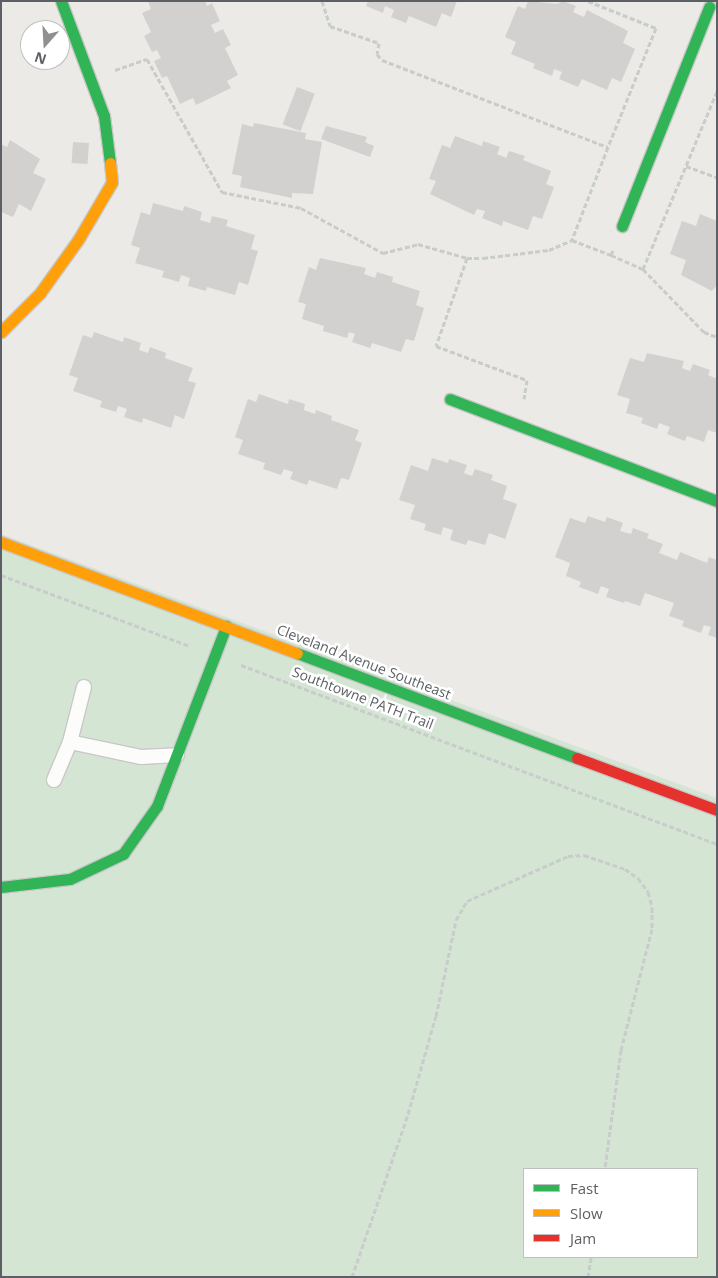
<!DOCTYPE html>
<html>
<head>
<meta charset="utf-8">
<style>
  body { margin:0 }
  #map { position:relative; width:718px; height:1278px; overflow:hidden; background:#ebeae6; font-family:"Open Sans",sans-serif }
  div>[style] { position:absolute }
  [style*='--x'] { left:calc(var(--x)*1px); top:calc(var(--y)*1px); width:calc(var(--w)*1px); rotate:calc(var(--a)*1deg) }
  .green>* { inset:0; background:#d5e5d4 }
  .building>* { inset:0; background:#d2d1cf; transform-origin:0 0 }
  .path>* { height:3px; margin-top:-1.5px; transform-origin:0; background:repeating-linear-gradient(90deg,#c8ccca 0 5px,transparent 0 7.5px) }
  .roads { filter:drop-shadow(1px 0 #c8c8c7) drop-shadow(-1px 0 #c8c8c7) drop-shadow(0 1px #c8c8c7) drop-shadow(0 -1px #c8c8c7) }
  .lane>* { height:14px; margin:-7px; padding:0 7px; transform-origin:7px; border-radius:7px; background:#fcfcfb }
  .fast>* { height:11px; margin:-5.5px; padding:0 5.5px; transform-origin:5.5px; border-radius:5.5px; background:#30b455 }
  .slow>* { height:11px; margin:-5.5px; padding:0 5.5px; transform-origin:5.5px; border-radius:5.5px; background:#ff9f0a }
  .jam>* { height:11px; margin:-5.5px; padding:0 5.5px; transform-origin:5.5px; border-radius:5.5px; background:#e5322d }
  span { translate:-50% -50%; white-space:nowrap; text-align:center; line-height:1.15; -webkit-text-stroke:5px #fff; paint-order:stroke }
  .street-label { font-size:14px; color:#5c5f63 }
  .frame { position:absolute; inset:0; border:2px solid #5c5f63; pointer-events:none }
  .legend { position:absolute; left:523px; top:1168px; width:175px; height:90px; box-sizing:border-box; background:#fff; border:1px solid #bebfc1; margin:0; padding:6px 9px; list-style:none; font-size:15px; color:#5c5f63 }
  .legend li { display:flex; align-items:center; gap:10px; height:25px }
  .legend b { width:25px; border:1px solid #bebfc1 }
  .north { position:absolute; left:20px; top:20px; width:50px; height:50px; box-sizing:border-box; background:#fff; border:1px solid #bebfc1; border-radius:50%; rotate:199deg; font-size:14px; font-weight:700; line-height:20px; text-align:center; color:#5c5f63 }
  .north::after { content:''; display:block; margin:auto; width:18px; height:22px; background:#8e9091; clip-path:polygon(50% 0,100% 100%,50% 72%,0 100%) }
</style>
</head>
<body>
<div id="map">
  <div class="green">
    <div style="clip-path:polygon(evenodd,1px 534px,717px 798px,717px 1277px,1px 1277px,1px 534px,524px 1169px,697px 1169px,697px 1257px,524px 1257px,524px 1169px)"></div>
  </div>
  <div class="building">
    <div style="clip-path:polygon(148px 1px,205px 1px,207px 6px,212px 3px,220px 21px,211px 25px,215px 33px,223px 29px,231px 45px,225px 48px,238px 75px,227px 81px,231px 88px,196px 105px,193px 98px,180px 104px,167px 76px,162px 78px,154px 61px,161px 58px,157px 50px,152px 52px,144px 36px,151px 32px,142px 13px,151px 9px)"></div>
    <div style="clip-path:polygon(368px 1px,457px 1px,451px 17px,442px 13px,436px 27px,409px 16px,406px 23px,391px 17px,394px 10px,385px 6px,383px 13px,366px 6px)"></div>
    <div style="clip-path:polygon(528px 1px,557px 4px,563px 1px,576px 6px,573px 12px,584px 17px,587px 10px,628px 31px,623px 43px,635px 49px,621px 82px,612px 78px,607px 90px,582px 79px,578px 87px,559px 79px,562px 72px,554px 69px,552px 76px,533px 68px,535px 64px,511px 54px,516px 42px,505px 37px,518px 6px,525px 9px)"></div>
    <div style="left:297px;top:87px;width:19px;height:40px;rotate:21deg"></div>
    <div style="clip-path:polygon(254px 123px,306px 133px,305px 139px,322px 142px,313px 194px,292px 193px,292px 198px,240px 187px,242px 176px,232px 174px,242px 124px,253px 127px)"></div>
    <div style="clip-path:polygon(326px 126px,367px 137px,365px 142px,374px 146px,370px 157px,321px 139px)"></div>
    <div style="clip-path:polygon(455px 136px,482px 146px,483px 141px,500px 147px,497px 154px,506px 158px,509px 151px,525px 156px,523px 160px,551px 171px,546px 184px,554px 187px,542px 219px,533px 216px,528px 230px,503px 221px,502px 226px,482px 218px,485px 211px,477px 209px,474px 215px,430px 194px,436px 181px,429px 179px,442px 145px,450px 148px)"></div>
    <div style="clip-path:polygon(10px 140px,40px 159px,33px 173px,46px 179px,31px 211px,19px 204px,13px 217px,1px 212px,1px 144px,7px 147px)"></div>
    <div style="left:73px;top:142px;width:16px;height:21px;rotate:4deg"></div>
    <div style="clip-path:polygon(153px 203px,183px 211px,184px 206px,202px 212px,200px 220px,210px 223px,212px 216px,228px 220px,226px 226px,255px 235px,251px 249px,258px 251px,248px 285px,239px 282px,235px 295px,207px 287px,206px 291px,188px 286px,190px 278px,181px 275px,179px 282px,162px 277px,164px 271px,135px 263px,140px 248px,131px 245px,141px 212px,150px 215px)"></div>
    <div style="clip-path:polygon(700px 214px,717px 221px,717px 285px,712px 291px,681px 275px,686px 260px,670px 254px,682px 221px,696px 226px)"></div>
    <div style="clip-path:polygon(320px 258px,366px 268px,364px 274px,375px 278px,377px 272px,393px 277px,392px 282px,420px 291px,416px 305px,424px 308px,414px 341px,406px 339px,401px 352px,372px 343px,370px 348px,352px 342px,355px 334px,349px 332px,347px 338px,323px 331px,324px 326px,302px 319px,306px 304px,298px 302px,309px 267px,316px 270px)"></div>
    <div style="clip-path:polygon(94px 332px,123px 342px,124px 337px,141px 343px,139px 350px,148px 353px,150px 347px,166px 353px,165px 358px,193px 368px,188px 381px,196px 383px,184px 419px,175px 415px,171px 428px,143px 418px,142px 423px,124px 417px,127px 409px,118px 406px,116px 412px,100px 407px,102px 401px,73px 391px,78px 378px,69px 375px,83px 335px,92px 338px)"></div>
    <div style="clip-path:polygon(647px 353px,684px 361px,682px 368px,690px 371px,693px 364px,710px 370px,708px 375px,717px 379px,717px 433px,708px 430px,704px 442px,687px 436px,685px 441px,667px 434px,670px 427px,659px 423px,657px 429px,641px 423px,643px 418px,626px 413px,630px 399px,617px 395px,630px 358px,644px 362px)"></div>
    <div style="clip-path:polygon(259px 394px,288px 404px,289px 399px,305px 404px,304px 410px,315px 414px,316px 410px,332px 416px,331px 420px,359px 430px,355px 440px,362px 443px,349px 480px,341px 478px,337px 489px,309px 480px,307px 485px,290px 479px,293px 472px,284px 469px,281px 475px,263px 469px,265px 463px,238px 454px,243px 440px,235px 437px,248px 399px,256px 402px)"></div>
    <div style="clip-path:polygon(432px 458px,448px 463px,449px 459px,467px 465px,464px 473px,472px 476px,475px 469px,493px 475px,491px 480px,507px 486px,503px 499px,517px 504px,505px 539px,489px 533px,485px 545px,468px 540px,466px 545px,450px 540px,453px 530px,443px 527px,441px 535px,424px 530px,426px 524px,410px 519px,415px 505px,399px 500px,411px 465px,428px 471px)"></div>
    <div style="clip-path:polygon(588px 516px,605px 522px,607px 517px,623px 523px,620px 531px,631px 534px,633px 528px,649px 534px,647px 538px,663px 544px,659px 553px,677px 560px,680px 552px,707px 563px,709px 557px,717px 560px,717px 638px,708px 635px,711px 627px,704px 625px,701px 633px,682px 626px,684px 621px,669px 616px,674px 603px,645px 593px,640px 606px,625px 601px,624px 603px,606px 597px,609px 589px,601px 586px,598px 594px,579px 587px,581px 582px,566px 576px,570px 563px,555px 557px,570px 518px,585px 523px)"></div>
  </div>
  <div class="path">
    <div style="--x:322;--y:1;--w:26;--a:72"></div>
    <div style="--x:330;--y:26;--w:52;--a:19.1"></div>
    <div style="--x:379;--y:43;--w:11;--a:100"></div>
    <div style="--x:377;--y:54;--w:8;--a:50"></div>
    <div style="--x:382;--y:60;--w:242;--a:21.1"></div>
    <div style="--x:608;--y:147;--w:100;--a:111.2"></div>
    <div style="--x:588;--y:1;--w:73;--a:21.7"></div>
    <div style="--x:656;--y:28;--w:128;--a:112"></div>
    <div style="--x:115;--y:70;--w:34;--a:-19"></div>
    <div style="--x:147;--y:59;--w:153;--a:60.6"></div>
    <div style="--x:222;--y:192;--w:81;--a:11.4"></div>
    <div style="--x:301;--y:208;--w:94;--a:28.8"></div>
    <div style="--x:383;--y:253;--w:36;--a:-14"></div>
    <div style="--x:418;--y:244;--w:51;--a:15.9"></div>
    <div style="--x:467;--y:258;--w:16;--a:0"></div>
    <div style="--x:483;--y:258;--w:66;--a:-6.9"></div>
    <div style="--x:549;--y:250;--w:25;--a:-23"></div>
    <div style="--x:572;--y:240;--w:42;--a:21"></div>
    <div style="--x:611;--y:255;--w:5;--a:-68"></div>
    <div style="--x:686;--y:166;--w:33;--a:20"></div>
    <div style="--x:611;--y:255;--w:35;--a:24"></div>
    <div style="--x:643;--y:269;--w:193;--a:-67.4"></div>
    <div style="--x:467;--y:258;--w:93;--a:109.4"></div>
    <div style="--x:436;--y:346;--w:97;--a:20.5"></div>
    <div style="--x:527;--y:380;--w:19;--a:99"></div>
    <div style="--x:643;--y:269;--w:88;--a:45.9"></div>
    <div style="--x:704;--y:332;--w:14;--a:21"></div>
    <div style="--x:1;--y:575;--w:202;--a:20.6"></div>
    <div style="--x:241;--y:665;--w:509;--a:20.61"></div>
    <div style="--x:352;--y:1277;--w:172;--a:-71"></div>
    <div style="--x:408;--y:1114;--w:102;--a:-74.1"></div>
    <div style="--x:436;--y:1016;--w:98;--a:-78.2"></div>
    <div style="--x:456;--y:920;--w:22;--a:-60"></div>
    <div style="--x:467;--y:901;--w:111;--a:-24"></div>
    <div style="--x:568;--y:856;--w:16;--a:-4"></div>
    <div style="--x:584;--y:855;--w:43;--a:18.9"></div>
    <div style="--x:625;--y:869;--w:16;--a:35"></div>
    <div style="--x:638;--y:878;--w:17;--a:54"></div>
    <div style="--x:648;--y:892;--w:16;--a:75"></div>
    <div style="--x:652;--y:907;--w:22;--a:90"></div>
    <div style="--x:652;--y:929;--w:125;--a:104.4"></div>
    <div style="--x:621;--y:1050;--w:120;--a:97.7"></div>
    <div style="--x:588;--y:1277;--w:20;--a:-81"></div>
  </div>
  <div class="roads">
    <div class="lane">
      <div style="--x:84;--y:687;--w:57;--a:104.3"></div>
      <div style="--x:70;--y:742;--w:73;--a:11.9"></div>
      <div style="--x:141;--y:757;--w:36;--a:-3"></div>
      <div style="--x:54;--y:780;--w:41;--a:-67.2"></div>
    </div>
    <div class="fast">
      <div style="--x:61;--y:1;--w:123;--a:69.5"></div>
      <div style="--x:104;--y:116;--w:47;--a:82.7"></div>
      <div style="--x:622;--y:226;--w:236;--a:-68.3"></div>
      <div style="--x:450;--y:399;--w:286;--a:20.9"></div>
      <div style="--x:297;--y:653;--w:299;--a:20.6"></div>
      <div style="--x:1;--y:887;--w:69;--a:-6.6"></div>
      <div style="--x:70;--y:879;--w:59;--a:-25.3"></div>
      <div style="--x:123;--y:854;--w:59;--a:-54.7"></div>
      <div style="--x:157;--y:806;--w:193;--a:-69"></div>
    </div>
    <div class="slow">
      <div style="--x:1;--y:332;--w:55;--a:-45"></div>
      <div style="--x:40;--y:293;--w:65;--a:-54.4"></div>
      <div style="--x:78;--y:240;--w:67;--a:-59.6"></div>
      <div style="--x:112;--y:182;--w:19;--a:-96"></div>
      <div style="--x:1;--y:542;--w:316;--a:20.6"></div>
    </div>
    <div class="jam">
      <div style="--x:577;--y:758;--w:149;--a:20.4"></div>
    </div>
  </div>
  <div class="street-label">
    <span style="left:364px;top:662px;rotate:21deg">Cleveland Avenue Southeast</span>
    <span style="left:363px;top:698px;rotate:21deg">Southtowne PATH Trail</span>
  </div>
  <div class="frame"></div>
  <ul class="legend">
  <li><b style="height:6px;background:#30b455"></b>Fast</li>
  <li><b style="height:6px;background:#ff9f0a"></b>Slow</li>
  <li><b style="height:6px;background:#e5322d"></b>Jam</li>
  </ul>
  <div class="north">N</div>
</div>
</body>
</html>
